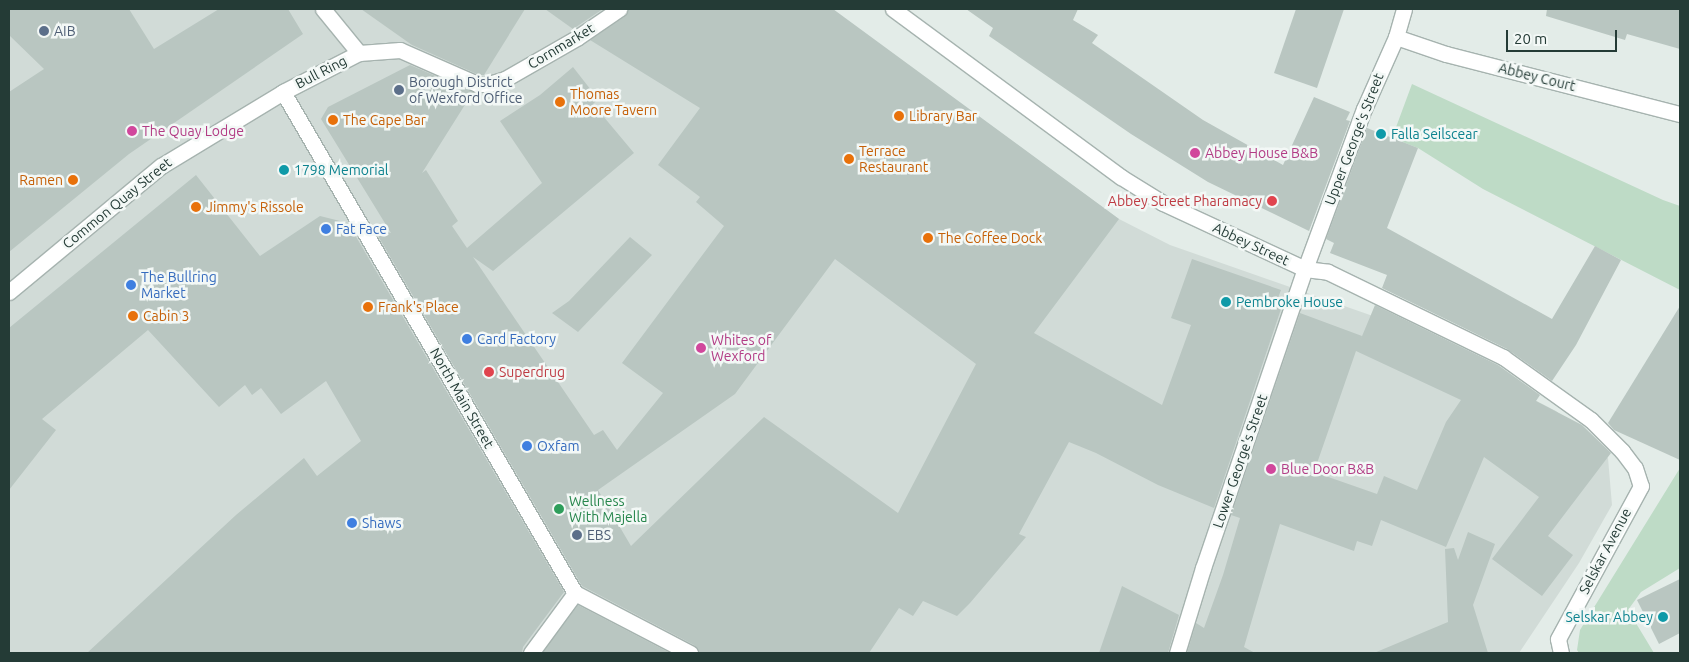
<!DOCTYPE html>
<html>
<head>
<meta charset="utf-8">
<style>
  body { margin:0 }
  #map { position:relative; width:1689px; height:662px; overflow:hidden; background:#e3ece8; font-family:Ubuntu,sans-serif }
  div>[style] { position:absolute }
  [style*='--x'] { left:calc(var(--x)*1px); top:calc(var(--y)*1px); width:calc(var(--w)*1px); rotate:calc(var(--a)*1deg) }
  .built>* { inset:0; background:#d1dbd7 }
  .green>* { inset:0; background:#bedbc6 }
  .building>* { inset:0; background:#b9c6c1 }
  .roads { filter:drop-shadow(1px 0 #a6b3af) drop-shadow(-1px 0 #a6b3af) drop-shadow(0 1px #a6b3af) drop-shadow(0 -1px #a6b3af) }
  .pedestrian>* { height:15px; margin:-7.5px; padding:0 7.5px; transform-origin:7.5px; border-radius:7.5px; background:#fff }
  .minor>* { height:15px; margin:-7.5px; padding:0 7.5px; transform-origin:7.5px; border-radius:7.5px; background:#fff }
  .tertiary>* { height:15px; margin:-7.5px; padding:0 7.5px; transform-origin:7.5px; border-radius:7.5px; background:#fff }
  .dots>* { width:14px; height:14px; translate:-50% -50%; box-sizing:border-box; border:2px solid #f3f8f6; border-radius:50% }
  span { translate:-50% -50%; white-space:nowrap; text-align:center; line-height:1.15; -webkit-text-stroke:5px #f3f8f6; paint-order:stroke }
  .service-label { font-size:14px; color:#4e5e75 }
  .left { translate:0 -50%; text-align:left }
  .street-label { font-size:14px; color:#243b36 }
  .food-label { font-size:14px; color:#c56008 }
  .right { translate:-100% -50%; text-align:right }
  .hotel-label { font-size:14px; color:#b23c85 }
  .culture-label { font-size:14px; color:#0d838f }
  .health-label { font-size:14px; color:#be3a42 }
  .shop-label { font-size:14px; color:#366cbe }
  .leisure-label { font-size:14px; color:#27864d }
  .frame { position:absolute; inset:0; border:10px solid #243b36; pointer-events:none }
  .scale { position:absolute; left:1506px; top:30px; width:111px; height:22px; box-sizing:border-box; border:2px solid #243b36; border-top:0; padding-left:6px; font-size:15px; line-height:18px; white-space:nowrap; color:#243b36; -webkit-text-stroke:4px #f3f8f6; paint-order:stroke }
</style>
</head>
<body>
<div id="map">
  <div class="built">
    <div style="clip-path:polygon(9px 9px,831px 9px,1119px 219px,1170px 245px,1370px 315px,1556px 411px,1608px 458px,1612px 505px,1579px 563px,1519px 653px,9px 653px)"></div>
  </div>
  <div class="green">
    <div style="clip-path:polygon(1412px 84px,1663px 200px,1680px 206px,1680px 290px,1483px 189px,1418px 148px,1392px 138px)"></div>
    <div style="clip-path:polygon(1680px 468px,1680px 568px,1641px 592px,1628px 610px,1654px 653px,1579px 653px,1577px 650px,1580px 630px)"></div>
  </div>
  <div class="building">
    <div style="clip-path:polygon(9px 9px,129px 9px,154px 49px,219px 9px,288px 9px,303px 34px,129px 154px,9px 252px,9px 92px,44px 69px,9px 35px)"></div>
    <div style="clip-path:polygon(361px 9px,525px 9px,484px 75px,479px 75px,412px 45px)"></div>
    <div style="clip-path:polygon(545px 9px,603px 9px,573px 29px)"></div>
    <div style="clip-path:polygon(evenodd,628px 9px,833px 9px,1119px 219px,1034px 333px,1162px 405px,1191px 325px,1171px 318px,1192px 259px,1281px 290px,1276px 303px,1282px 306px,1214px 508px,1158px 485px,1096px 453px,1069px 442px,1019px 534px,1026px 537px,970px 603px,957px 616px,923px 601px,913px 616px,899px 608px,869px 653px,699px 653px,694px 645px,582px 586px,374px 229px,391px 233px,321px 119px,328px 107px,410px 65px,473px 92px,422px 173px,426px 170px,458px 221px,452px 226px,467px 248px,542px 183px,500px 121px,540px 95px,573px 67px,598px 99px,593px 104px,634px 153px,493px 271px,473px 257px,594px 435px,603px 430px,617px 450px,663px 393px,622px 363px,724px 226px,696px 202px,700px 197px,658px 165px,700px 108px,590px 40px,624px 17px,628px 9px,835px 259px,976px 364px,898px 513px,764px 417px,631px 546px,598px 490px,735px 394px,835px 259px)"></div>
    <div style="clip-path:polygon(966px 9px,1078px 9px,1073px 20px,1098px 35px,1092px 43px,1203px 120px,1283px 165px,1314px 97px,1350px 112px,1346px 120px,1350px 121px,1309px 231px,1208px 182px,1131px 134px,989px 36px,993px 28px)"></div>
    <div style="clip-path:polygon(1296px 9px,1344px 9px,1317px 88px,1274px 73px)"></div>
    <div style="clip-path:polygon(1547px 9px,1680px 9px,1680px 49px,1627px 34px,1625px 40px,1546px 16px)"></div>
    <div style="clip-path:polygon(1367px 128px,1418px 148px,1387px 228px,1552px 319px,1595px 246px,1621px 260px,1576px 345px,1552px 381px,1507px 349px,1382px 288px,1387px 275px,1330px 253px,1334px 243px,1326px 239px)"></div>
    <div style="clip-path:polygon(196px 175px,260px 256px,320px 216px,348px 223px,564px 592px,523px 647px,522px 653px,87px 653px,236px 515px,304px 458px,317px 476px,361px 441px,326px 381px,281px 414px,261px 388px,252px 395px,245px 385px,219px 407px,148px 330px,42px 419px,56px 430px,9px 490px,9px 328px)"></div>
    <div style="clip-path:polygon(630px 237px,652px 255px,578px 332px,552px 313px,569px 301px)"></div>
    <div style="clip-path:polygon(evenodd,1375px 305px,1498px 365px,1540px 395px,1536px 401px,1582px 425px,1611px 453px,1548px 536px,1573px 555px,1542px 596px,1492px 559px,1539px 497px,1484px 457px,1446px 547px,1381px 520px,1372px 546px,1357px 541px,1354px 551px,1280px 524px,1244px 647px,1255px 653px,1187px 653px,1196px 623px,1204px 628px,1223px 575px,1240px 518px,1231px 515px,1300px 313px,1362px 336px,1360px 341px,1375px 305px,1356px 351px,1461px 400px,1446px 422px,1417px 490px,1384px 476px,1377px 494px,1314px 472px,1356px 351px)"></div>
    <div style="clip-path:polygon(1680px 306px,1680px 460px,1614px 430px,1608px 423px)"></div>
    <div style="clip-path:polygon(1468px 532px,1495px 544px,1473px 605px,1488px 653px,1374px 653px,1448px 622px,1445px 549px,1454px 548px,1458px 560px)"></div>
    <div style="clip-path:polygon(1680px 579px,1680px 633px,1659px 644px,1637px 600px)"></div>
    <div style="clip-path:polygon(1122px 586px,1179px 615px,1168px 653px,1099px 653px)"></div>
    <div style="clip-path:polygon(578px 605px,670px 653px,542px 653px)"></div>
  </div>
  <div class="roads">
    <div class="pedestrian">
      <div style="--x:323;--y:9;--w:57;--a:50.7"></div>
      <div style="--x:283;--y:92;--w:580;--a:59.76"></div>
      <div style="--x:575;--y:593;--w:130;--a:27.6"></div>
    </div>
    <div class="minor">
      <div style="--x:893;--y:9;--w:283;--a:36.4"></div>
      <div style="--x:1121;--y:177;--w:49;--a:31.8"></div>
      <div style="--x:1163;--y:203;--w:157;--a:24.9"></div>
      <div style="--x:1305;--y:269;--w:23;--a:7"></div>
      <div style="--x:1328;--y:272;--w:195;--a:25.9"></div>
      <div style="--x:1503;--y:357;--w:108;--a:35.6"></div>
      <div style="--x:1591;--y:420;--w:44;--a:45"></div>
      <div style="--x:1622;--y:451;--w:21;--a:53"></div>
      <div style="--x:1635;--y:468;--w:19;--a:72"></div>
      <div style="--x:1641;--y:486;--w:174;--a:118.5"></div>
      <div style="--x:1558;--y:639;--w:14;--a:78"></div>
      <div style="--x:1396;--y:37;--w:53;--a:18.8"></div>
      <div style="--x:1446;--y:54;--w:242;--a:14.4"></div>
      <div style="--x:531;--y:653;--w:74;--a:-53.7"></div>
    </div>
    <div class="tertiary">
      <div style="--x:9;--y:292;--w:197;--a:-39.7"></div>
      <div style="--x:161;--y:166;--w:143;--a:-31.2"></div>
      <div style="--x:283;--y:92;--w:85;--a:-27.2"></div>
      <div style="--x:359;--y:53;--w:41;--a:-4.2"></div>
      <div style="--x:400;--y:50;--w:84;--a:23.8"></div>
      <div style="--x:477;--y:84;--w:12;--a:0"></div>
      <div style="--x:489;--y:84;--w:17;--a:-17"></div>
      <div style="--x:505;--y:79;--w:84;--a:-29.9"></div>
      <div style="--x:578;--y:37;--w:50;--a:-34.3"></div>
      <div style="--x:1177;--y:653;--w:89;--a:-73"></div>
      <div style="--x:1203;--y:568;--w:316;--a:-71.2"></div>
      <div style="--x:1305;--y:269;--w:171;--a:-69.8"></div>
      <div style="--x:1364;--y:109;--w:79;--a:-66"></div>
      <div style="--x:1396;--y:37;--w:29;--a:-74"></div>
    </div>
  </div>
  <div class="dots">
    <div style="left:44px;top:31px;background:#5c6f8a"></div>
    <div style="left:399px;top:90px;background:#5c6f8a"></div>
    <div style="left:560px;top:102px;background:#e8710a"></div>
    <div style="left:899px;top:116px;background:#e8710a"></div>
    <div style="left:333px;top:120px;background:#e8710a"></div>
    <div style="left:132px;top:131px;background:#d1479c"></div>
    <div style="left:1381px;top:134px;background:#0f9aa8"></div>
    <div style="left:1195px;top:153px;background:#d1479c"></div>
    <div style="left:849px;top:159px;background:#e8710a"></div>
    <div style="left:284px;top:170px;background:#0f9aa8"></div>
    <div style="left:73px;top:180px;background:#e8710a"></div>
    <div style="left:1272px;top:201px;background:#e0444e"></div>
    <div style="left:196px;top:207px;background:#e8710a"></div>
    <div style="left:326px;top:229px;background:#3f7fe0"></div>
    <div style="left:928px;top:238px;background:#e8710a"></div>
    <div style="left:131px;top:285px;background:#3f7fe0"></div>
    <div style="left:1226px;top:302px;background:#0f9aa8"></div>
    <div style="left:368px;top:307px;background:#e8710a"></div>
    <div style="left:133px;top:316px;background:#e8710a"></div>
    <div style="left:467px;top:339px;background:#3f7fe0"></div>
    <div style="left:701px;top:348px;background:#d1479c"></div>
    <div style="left:489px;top:372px;background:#e0444e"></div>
    <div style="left:527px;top:446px;background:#3f7fe0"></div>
    <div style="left:1271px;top:469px;background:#d1479c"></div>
    <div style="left:559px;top:509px;background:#2e9e5b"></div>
    <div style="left:352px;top:523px;background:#3f7fe0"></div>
    <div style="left:577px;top:535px;background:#5c6f8a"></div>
    <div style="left:1663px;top:617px;background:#0f9aa8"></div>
  </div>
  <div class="service-label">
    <span class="left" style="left:54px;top:31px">AIB</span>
    <span class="left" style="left:409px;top:90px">Borough District<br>of Wexford Office</span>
    <span class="left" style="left:587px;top:535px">EBS</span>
  </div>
  <div class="street-label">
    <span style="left:561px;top:46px;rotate:-31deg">Cornmarket</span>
    <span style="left:321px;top:72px;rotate:-27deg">Bull Ring</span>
    <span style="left:1537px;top:77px;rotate:14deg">Abbey Court</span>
    <span style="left:1354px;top:139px;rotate:-69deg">Upper George's Street</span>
    <span style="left:117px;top:203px;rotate:-39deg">Common Quay Street</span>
    <span style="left:1251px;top:244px;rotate:25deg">Abbey Street</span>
    <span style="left:462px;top:398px;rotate:60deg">North Main Street</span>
    <span style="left:1240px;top:461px;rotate:-71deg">Lower George's Street</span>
    <span style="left:1605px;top:551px;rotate:-62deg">Selskar Avenue</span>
  </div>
  <div class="food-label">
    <span class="left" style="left:570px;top:102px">Thomas<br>Moore Tavern</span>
    <span class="left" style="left:909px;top:116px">Library Bar</span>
    <span class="left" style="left:343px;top:120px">The Cape Bar</span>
    <span class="left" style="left:859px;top:159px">Terrace<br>Restaurant</span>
    <span class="right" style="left:63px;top:180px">Ramen</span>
    <span class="left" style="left:206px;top:207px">Jimmy's Rissole</span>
    <span class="left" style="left:938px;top:238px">The Coffee Dock</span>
    <span class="left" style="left:378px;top:307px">Frank's Place</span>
    <span class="left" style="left:143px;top:316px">Cabin 3</span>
  </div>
  <div class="hotel-label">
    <span class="left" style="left:142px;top:131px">The Quay Lodge</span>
    <span class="left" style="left:1205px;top:153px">Abbey House B&amp;B</span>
    <span class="left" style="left:711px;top:348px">Whites of<br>Wexford</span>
    <span class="left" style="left:1281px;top:469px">Blue Door B&amp;B</span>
  </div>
  <div class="culture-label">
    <span class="left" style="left:1391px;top:134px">Falla Seilscear</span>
    <span class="left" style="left:294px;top:170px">1798 Memorial</span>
    <span class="left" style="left:1236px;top:302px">Pembroke House</span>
    <span class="right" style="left:1653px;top:617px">Selskar Abbey</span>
  </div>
  <div class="health-label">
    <span class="right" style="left:1262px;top:201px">Abbey Street Pharamacy</span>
    <span class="left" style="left:499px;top:372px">Superdrug</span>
  </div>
  <div class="shop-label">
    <span class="left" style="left:336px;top:229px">Fat Face</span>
    <span class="left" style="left:141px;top:285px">The Bullring<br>Market</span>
    <span class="left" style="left:477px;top:339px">Card Factory</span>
    <span class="left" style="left:537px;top:446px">Oxfam</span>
    <span class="left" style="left:362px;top:523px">Shaws</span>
  </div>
  <div class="leisure-label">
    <span class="left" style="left:569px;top:509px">Wellness<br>With Majella</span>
  </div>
  <div class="frame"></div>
  <div class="scale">20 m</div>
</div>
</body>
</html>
